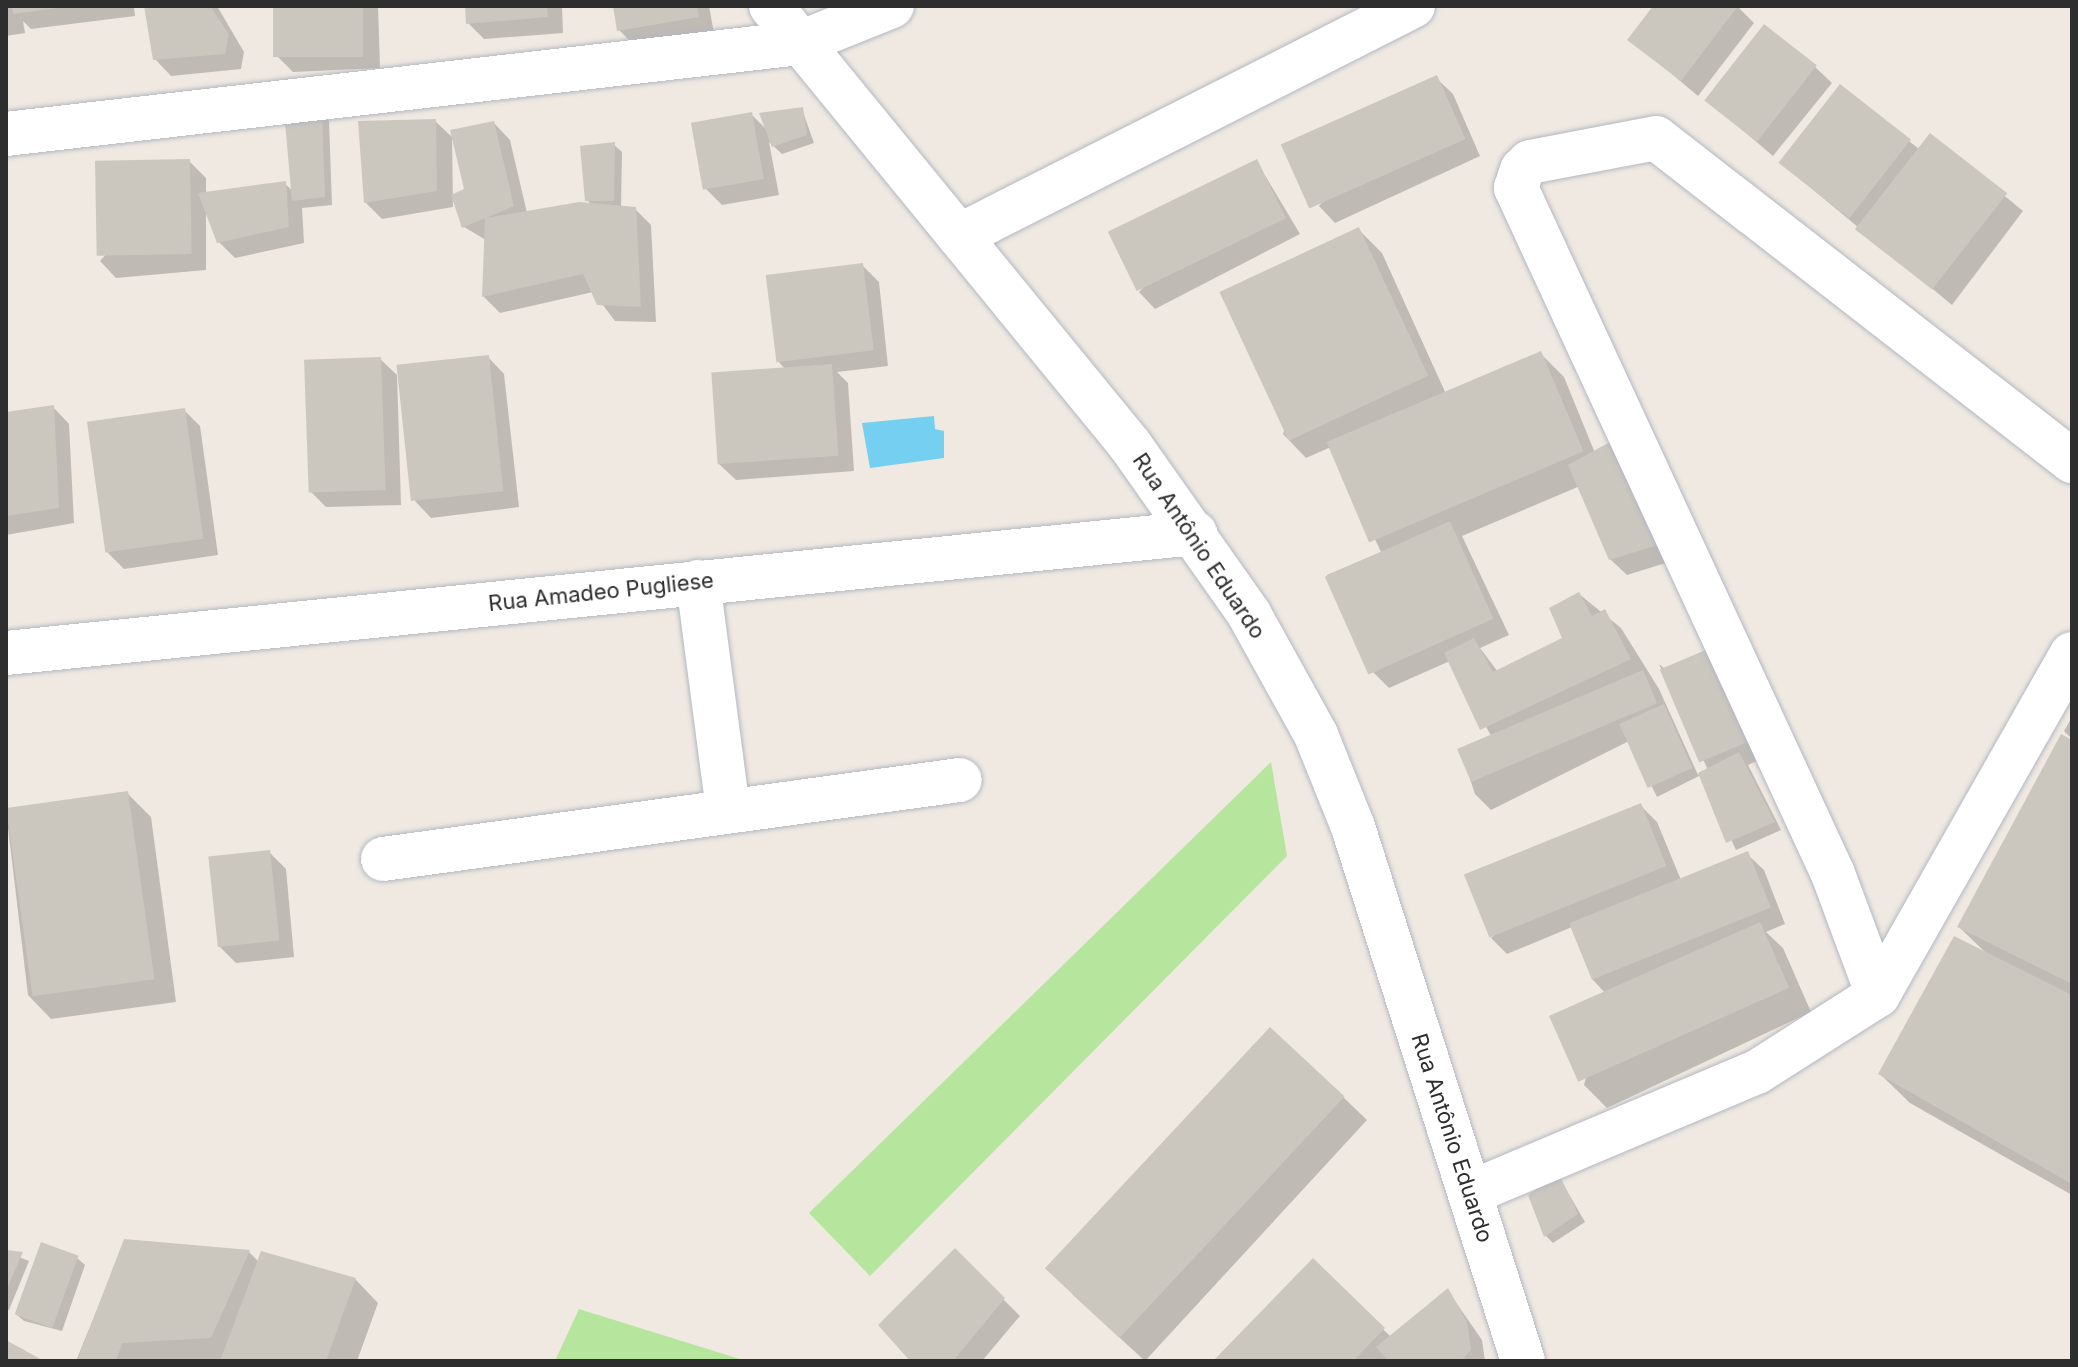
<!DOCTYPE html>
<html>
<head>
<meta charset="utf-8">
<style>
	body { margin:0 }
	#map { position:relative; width:2078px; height:1367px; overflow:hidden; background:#efe9e1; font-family:Inter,sans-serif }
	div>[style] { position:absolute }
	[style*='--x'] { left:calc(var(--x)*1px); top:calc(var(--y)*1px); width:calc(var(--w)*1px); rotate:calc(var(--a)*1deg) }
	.green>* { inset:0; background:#b6e59e }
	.water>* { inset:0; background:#75cff0 }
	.shadow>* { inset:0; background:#0003 }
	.building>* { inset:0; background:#cbc7bf; transform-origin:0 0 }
	.roads { filter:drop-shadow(0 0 2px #b4b7c1) drop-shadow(0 0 2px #b4b7c1) }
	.minor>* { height:44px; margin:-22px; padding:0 22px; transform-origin:22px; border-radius:22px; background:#fff }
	span { translate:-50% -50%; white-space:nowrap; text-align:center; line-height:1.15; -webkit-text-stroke:6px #fff; paint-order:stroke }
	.street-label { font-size:22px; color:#2e2e2e }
	.frame { position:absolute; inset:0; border:8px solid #2e2e2e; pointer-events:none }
</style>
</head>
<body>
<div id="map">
	<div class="green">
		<div style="clip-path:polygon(1271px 762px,1287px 856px,870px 1276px,809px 1213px)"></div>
		<div style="clip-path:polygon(579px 1309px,746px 1361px,555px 1361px)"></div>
	</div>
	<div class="water">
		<div style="clip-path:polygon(934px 416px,935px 429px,944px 431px,944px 458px,870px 468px,862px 423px)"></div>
	</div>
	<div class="shadow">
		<div style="clip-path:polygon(6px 6px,134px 6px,135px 16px,31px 29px,23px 21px,25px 33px,6px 36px)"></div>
		<div style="clip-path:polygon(146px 6px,217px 6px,244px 52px,241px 69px,171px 76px,155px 59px)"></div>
		<div style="clip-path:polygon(275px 6px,378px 6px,380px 68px,293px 72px,277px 56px)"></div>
		<div style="clip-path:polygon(467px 6px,562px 6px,563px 33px,484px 39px,468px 23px)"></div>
		<div style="clip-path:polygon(615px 6px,709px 6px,714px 33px,635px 46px,619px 30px)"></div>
		<div style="clip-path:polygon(1656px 6px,1737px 6px,1754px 23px,1698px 96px,1630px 39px)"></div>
		<div style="clip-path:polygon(1815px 67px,1832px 83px,1773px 156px,1707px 100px)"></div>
		<div style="clip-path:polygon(1436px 78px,1453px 94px,1480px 156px,1335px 223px,1319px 206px)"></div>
		<div style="clip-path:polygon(1841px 87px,1919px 149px,1930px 135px,2023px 211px,1952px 305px,1782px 164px)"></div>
		<div style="clip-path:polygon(802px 109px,814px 143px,782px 154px,769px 142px,779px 195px,722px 205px,706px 189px,751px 114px,768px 131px)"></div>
		<div style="clip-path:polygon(321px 114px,329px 121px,332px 205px,302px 208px,304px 243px,235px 258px,219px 242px,206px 209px,206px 270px,116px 278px,100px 261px,189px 161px,206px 178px,206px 194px,285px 184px,293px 191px)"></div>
		<div style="clip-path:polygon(435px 121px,452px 137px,453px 207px,382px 219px,366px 203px)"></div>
		<div style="clip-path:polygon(494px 123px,510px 140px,527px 213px,592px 205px,587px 200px,614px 145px,622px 152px,621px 208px,635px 209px,651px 225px,656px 322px,615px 321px,593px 292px,500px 313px,484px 297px,486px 240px,464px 227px,466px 190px)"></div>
		<div style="clip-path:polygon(1257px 162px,1300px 234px,1155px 309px,1139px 292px)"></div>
		<div style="clip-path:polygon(1359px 230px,1382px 253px,1446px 394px,1540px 353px,1564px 377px,1595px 453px,1672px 561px,1627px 575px,1610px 559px,1580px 486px,1462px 536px,1509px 635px,1480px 648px,1498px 672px,1564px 639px,1579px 594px,1621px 628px,1659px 689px,1698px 775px,1708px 770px,1659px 664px,1770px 755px,1748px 765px,1781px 830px,1736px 850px,1701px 775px,1657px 797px,1629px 741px,1491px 810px,1475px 794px,1463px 758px,1495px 743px,1450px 661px,1389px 688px,1373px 672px,1327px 575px,1381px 552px,1331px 447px,1306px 458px,1283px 434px)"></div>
		<div style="clip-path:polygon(862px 265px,879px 282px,888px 366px,837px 372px,848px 383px,854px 471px,736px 480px,719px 464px,786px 370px,777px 360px)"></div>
		<div style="clip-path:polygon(488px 357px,504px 374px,519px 507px,431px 518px,415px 501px)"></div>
		<div style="clip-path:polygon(380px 359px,397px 375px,401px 505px,326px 507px,310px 491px)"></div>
		<div style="clip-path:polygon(53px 407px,69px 424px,74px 523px,6px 535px,6px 414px)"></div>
		<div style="clip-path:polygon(184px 410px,200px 426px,218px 555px,124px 569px,107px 552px)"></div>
		<div style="clip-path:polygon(2072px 717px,2072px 739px,2064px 731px)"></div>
		<div style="clip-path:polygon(2072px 742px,2072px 1195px,1910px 1103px,1880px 1074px,1986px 953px,1959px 927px)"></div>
		<div style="clip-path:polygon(127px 793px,151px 817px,176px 1002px,51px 1019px,28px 995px,6px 811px)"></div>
		<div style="clip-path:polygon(1641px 806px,1657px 822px,1681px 880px,1747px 854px,1764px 870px,1785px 924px,1766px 932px,1783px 948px,1811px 1012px,1607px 1108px,1584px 1085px,1608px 996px,1593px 980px,1572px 927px,1507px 954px,1491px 938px)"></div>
		<div style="clip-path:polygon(269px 852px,286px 869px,294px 957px,236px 963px,219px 946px)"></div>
		<div style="clip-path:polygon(1343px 1097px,1367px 1120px,1145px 1361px,1072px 1294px)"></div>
		<div style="clip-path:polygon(1559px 1177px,1585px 1222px,1553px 1243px,1546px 1236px)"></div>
		<div style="clip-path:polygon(125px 1241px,249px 1252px,259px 1262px,355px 1279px,378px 1303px,357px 1361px,76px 1361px)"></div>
		<div style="clip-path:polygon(955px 1251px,1020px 1316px,982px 1361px,913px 1361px)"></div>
		<div style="clip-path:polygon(6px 1252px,29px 1261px,9px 1310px,6px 1309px)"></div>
		<div style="clip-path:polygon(77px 1258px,85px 1265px,62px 1331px,24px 1321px,16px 1314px)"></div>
		<div style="clip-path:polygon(1313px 1261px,1391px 1337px,1448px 1291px,1482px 1340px,1485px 1361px,1216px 1361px)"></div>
	</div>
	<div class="building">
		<div style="clip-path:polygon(12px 6px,57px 6px,57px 8px,13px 14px)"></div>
		<div style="clip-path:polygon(144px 6px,210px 6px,229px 34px,225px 54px,153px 60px)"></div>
		<div style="left:273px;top:6px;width:90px;height:51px"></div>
		<div style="clip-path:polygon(465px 6px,547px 6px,548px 17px,466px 24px)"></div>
		<div style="clip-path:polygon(613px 6px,697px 6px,699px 17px,617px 31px)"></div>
		<div style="clip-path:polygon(1653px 6px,1738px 6px,1681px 81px,1627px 40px)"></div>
		<div style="left:1764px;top:24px;width:67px;height:97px;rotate:38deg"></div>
		<div style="left:1437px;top:75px;width:70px;height:171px;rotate:66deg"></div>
		<div style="left:1840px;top:84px;width:90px;height:100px;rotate:38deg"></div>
		<div style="clip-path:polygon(803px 107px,807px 135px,772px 147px,759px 113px)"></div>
		<div style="clip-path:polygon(284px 111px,322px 112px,325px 197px,292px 201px)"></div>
		<div style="left:752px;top:112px;width:68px;height:62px;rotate:80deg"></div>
		<div style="clip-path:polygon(436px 119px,437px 191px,364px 203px,358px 121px)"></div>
		<div style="clip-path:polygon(494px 121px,514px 206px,486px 218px,579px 202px,636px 207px,641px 307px,597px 305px,583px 274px,482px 297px,485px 218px,462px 228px,451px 195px,464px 189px,450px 130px)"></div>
		<div style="left:1930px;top:133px;width:98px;height:122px;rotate:38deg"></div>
		<div style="clip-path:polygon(615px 142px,614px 201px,585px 201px,580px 146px)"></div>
		<div style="left:190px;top:159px;width:95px;height:95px;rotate:89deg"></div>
		<div style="left:1257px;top:159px;width:66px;height:166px;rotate:64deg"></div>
		<div style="clip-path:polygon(286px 181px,289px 227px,217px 243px,198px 193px)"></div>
		<div style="left:1359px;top:227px;width:164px;height:154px;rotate:65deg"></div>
		<div style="left:863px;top:263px;width:88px;height:98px;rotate:83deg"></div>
		<div style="left:1541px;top:351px;width:109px;height:233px;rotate:67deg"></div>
		<div style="left:489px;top:355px;width:137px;height:93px;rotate:84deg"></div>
		<div style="left:381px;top:357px;width:133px;height:77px;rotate:88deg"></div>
		<div style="left:832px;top:364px;width:92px;height:121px;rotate:86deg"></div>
		<div style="clip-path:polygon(54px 405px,59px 508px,6px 516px,6px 412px)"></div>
		<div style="left:185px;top:408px;width:132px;height:99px;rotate:82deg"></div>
		<div style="clip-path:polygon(1610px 442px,1658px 545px,1609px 560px,1568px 465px)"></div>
		<div style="left:1450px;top:521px;width:107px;height:137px;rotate:66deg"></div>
		<div style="clip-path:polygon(1579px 592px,1592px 616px,1605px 609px,1631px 659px,1480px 730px,1444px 653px,1474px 638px,1493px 672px,1562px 638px,1549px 608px)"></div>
		<div style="left:1715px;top:646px;width:101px;height:60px;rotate:67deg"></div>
		<div style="left:1643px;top:670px;width:36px;height:202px;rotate:67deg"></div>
		<div style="left:1664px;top:704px;width:70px;height:49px;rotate:66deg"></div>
		<div style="clip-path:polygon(2061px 734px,2072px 740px,2072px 984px,1957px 927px)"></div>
		<div style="clip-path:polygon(1739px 752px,1775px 822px,1726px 843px,1698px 773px)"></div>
		<div style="left:128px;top:791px;width:190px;height:123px;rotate:82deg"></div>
		<div style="left:1641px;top:803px;width:68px;height:191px;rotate:68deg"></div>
		<div style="left:270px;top:850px;width:91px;height:62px;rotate:84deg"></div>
		<div style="left:1748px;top:851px;width:61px;height:193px;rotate:68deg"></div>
		<div style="left:1760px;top:922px;width:72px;height:231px;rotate:66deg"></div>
		<div style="clip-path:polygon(1954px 936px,2072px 995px,2072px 1184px,1878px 1074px)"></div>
		<div style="left:1270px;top:1027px;width:102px;height:330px;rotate:43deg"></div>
		<div style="clip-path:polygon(1559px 1174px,1578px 1214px,1544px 1237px,1528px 1195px)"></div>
		<div style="clip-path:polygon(124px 1239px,250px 1250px,211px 1338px,122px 1343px,116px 1361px,77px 1361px)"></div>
		<div style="left:41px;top:1242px;width:40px;height:77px;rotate:20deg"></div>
		<div style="clip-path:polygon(955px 1248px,1005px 1298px,953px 1361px,910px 1361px,878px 1325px)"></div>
		<div style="clip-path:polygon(6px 1250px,23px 1252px,6px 1291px)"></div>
		<div style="clip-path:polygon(261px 1251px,356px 1278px,326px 1361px,220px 1361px)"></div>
		<div style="clip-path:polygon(1313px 1258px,1385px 1328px,1353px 1361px,1213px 1361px)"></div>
		<div style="clip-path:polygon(1448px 1288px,1467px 1322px,1471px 1350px,1461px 1361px,1388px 1361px,1376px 1347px)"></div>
		<div style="clip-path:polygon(6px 1340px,44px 1361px,6px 1361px)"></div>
	</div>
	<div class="roads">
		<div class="minor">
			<div style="--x:771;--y:6;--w:567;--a:50.72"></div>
			<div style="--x:1130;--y:445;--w:207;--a:54.8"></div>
			<div style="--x:1249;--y:614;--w:138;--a:61"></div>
			<div style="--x:1316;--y:735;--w:99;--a:68.1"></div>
			<div style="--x:1353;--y:827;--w:560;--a:72.34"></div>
			<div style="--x:6;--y:134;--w:799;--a:-6.54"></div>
			<div style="--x:800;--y:43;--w:99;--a:-21.9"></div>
			<div style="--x:959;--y:236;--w:509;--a:-26.87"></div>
			<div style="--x:698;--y:582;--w:231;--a:82.5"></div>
			<div style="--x:6;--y:653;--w:1195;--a:-5.76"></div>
			<div style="--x:383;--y:859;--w:582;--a:-7.8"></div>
			<div style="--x:1878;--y:995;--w:392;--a:-60.4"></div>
			<div style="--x:1470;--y:1193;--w:311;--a:-22.9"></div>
			<div style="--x:1757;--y:1072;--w:143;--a:-32.5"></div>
			<div style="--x:1878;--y:995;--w:129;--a:-110.4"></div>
			<div style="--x:1833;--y:874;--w:756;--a:-114.8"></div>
			<div style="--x:1516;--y:188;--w:19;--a:-72"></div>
			<div style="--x:1522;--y:170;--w:11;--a:-45"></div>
			<div style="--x:1530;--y:162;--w:128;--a:-10.8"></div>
			<div style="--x:1656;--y:138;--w:527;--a:37.83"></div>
		</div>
	</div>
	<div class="street-label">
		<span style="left:1199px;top:546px;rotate:56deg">Rua Antônio Eduardo</span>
		<span style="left:601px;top:592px;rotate:-6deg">Rua Amadeo Pugliese</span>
		<span style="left:1452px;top:1138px;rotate:72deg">Rua Antônio Eduardo</span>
	</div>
	<div class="frame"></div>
</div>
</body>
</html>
